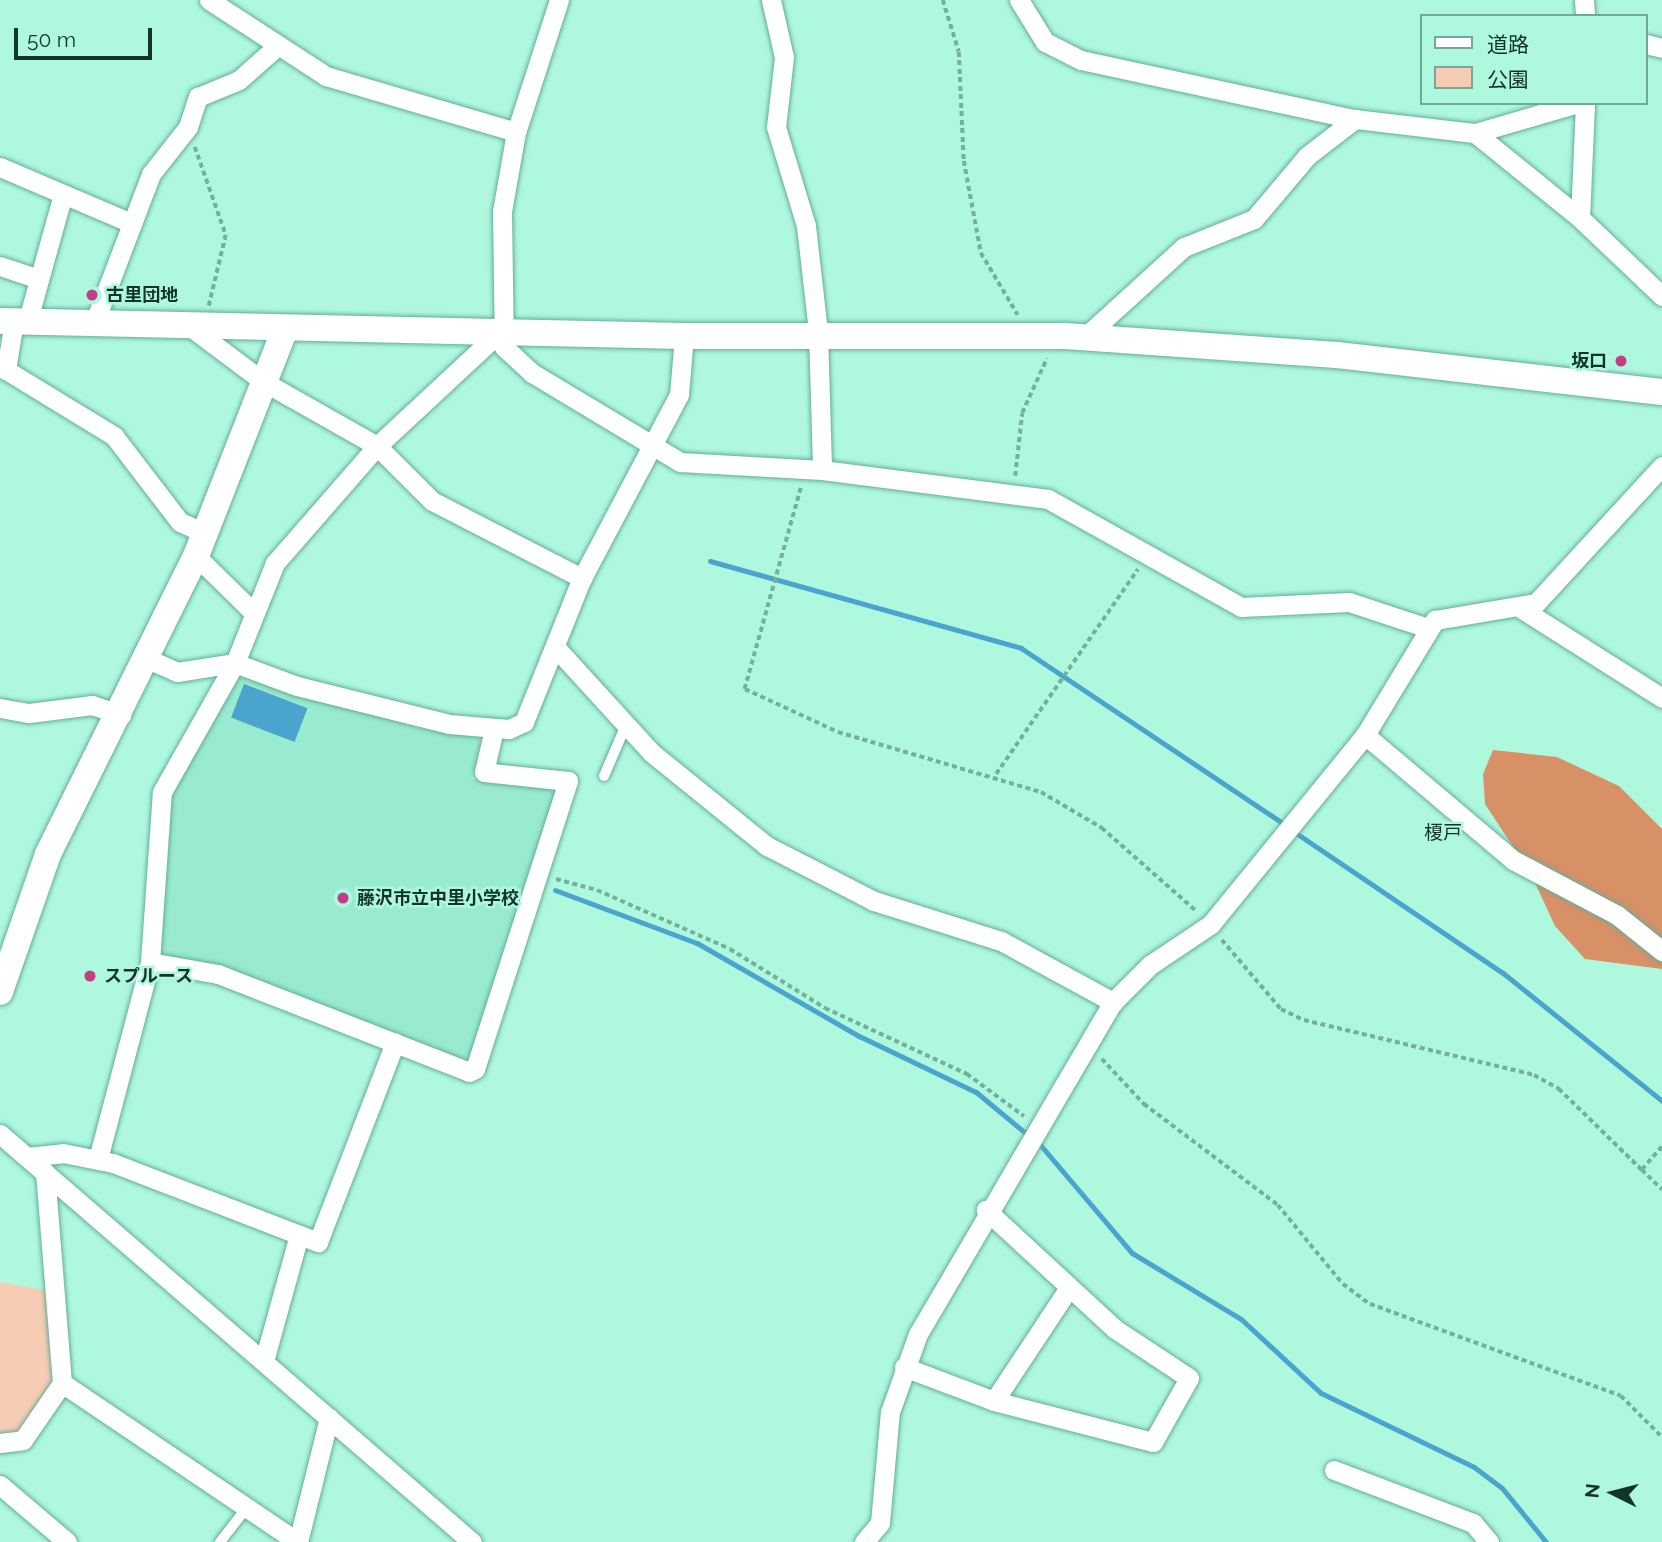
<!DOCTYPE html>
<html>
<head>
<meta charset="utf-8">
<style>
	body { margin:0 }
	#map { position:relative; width:1662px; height:1542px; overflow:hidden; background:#aef8de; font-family:Raleway,"Noto Sans JP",sans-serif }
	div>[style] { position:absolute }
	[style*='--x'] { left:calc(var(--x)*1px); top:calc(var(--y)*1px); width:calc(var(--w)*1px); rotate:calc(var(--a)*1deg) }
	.built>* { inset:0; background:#98ebcf }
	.green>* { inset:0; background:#f7ccb4 }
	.forest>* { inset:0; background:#d89067 }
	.water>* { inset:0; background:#4aa4cd; transform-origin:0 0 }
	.stream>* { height:5px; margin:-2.5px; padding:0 2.5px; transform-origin:2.5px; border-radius:2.5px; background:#4aa4cd }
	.path>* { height:3.5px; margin-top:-1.75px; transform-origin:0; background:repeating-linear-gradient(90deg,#75b09c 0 5px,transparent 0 8.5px) }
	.roads { filter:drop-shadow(0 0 2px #65ae96) drop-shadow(0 0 2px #65ae96) }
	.lane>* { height:10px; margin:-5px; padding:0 5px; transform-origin:5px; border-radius:5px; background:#fff }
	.street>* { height:19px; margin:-9.5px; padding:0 9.5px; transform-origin:9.5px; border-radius:9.5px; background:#fff }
	.secondary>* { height:26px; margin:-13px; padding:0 13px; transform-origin:13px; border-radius:13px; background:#fff }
	.dots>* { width:19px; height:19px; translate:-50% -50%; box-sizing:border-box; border:4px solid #aef8de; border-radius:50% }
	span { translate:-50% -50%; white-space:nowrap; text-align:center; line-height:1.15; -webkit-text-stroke:5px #aef8de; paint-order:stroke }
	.poi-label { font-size:18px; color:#14332a; font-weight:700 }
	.left { translate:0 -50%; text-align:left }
	.right { translate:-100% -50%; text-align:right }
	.neighbourhood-label { font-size:19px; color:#14332a }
	.legend { position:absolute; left:1420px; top:14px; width:228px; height:91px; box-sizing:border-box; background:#aef8de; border:2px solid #70a996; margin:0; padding:9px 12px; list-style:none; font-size:21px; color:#14332a }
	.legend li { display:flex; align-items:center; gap:14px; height:35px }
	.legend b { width:35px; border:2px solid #70a996 }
	.north { position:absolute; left:1578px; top:1458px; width:70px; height:70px; -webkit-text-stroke:5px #aef8de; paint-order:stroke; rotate:276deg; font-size:19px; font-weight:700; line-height:28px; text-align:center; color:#14332a }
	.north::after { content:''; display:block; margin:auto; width:24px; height:32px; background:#14332a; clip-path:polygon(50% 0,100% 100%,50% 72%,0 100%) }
	.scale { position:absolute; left:14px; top:28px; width:138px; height:32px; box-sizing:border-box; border:4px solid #14332a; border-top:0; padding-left:9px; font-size:21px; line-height:24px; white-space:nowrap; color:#14332a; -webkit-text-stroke:5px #aef8de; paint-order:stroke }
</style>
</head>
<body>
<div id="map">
	<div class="built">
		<div style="clip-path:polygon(249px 677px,418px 728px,478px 737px,482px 745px,472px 779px,555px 789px,557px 799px,471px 1063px,459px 1064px,236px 971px,160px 959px,162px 808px,237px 679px)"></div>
	</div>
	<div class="green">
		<div style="clip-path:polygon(0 1282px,51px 1291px,52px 1389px,20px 1434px,0 1434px)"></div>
	</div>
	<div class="forest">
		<div style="clip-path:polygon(1493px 750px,1557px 757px,1619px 786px,1662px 829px,1662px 969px,1585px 959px,1555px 926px,1531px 874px,1485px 804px,1483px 774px)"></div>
	</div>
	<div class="water">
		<div style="left:244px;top:684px;width:68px;height:36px;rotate:21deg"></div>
	</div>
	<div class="stream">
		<div style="--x:710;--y:561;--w:323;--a:15.6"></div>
		<div style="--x:1021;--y:648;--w:318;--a:33.8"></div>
		<div style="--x:1293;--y:831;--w:254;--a:34.1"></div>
		<div style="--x:1503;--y:973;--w:204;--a:38.8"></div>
		<div style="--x:555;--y:890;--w:152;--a:20.5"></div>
		<div style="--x:697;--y:943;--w:187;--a:29.9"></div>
		<div style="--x:859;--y:1036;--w:130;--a:25.6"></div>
		<div style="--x:976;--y:1092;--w:69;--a:39.7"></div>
		<div style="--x:1037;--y:1141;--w:147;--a:49.7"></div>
		<div style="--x:1132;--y:1253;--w:127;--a:31.2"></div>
		<div style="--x:1241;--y:1319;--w:109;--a:42.8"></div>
		<div style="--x:1321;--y:1393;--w:170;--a:25.8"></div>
		<div style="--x:1474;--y:1467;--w:35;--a:37"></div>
		<div style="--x:1502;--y:1488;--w:70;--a:50.8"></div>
	</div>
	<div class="path">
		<div style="--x:943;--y:0;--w:54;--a:72.9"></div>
		<div style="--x:959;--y:52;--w:109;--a:87.4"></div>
		<div style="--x:964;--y:161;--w:94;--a:79.5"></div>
		<div style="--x:981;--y:253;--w:72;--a:59.2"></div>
		<div style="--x:195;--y:147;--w:93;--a:70.6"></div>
		<div style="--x:226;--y:235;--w:73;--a:103.5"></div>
		<div style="--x:1015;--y:476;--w:63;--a:-83.7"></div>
		<div style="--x:1022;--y:413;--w:60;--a:-65.6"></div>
		<div style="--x:801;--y:488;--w:209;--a:105.6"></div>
		<div style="--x:745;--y:689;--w:102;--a:24.8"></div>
		<div style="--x:838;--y:732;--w:212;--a:16.5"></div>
		<div style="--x:1041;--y:792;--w:71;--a:30.5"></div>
		<div style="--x:1102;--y:828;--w:125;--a:41.4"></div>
		<div style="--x:996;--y:774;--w:249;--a:-55.3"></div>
		<div style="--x:556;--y:879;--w:42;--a:15"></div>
		<div style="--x:597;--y:890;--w:145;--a:23.9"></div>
		<div style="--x:730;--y:949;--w:112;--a:31.8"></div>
		<div style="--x:825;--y:1008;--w:157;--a:24.9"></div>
		<div style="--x:967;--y:1074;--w:71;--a:36.4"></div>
		<div style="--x:1222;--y:940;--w:91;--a:49.5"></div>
		<div style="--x:1281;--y:1009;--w:25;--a:26"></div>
		<div style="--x:1304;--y:1020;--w:236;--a:13.4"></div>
		<div style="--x:1534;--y:1075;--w:29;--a:29"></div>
		<div style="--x:1559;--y:1089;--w:116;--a:44.3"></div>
		<div style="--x:1102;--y:1059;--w:62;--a:47"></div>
		<div style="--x:1144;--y:1104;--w:168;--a:37"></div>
		<div style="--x:1278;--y:1205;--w:102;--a:50.6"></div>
		<div style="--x:1343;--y:1284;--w:34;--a:37"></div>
		<div style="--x:1370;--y:1304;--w:267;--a:20.1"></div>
		<div style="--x:1621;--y:1396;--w:58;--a:45"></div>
		<div style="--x:1662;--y:1147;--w:30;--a:131"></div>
		<div style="--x:1642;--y:1170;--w:28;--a:44"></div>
	</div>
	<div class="roads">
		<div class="lane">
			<div style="--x:604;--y:776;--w:56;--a:-66.7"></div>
			<div style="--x:220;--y:1542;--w:39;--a:-52"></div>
		</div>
		<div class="street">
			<div style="--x:209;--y:0;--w:140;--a:33"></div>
			<div style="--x:326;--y:76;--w:198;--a:16.4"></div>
			<div style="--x:559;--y:0;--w:139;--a:108"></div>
			<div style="--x:516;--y:132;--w:80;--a:100"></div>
			<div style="--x:502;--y:211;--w:136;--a:89.2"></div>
			<div style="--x:504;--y:347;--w:38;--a:43"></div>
			<div style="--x:532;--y:373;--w:173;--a:31"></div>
			<div style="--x:680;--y:462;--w:142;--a:3.2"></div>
			<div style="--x:822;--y:470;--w:228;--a:7.3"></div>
			<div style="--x:1048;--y:499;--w:221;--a:29.2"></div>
			<div style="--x:1241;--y:607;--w:108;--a:-2.7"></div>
			<div style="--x:1349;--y:602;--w:83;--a:18.2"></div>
			<div style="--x:771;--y:0;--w:58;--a:77.2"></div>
			<div style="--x:784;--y:57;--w:70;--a:96.5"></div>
			<div style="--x:776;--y:127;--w:103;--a:73.1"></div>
			<div style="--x:806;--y:226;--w:107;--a:83.5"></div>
			<div style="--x:818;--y:332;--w:138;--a:88.3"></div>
			<div style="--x:1019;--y:0;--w:49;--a:58.2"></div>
			<div style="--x:1045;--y:42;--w:40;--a:26.6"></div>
			<div style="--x:1081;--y:60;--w:280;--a:12.2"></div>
			<div style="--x:1355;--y:119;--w:121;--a:6.7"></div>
			<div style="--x:1475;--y:133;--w:135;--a:39"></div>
			<div style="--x:1580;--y:218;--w:113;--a:43.6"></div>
			<div style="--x:1584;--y:0;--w:16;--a:86"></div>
			<div style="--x:1646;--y:44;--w:16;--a:14"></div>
			<div style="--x:1475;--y:133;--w:107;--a:-16.2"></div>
			<div style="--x:0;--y:167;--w:142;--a:23.1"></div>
			<div style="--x:1580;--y:218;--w:115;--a:-87.5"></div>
			<div style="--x:0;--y:266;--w:41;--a:18.4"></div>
			<div style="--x:14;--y:321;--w:50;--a:99.3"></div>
			<div style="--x:6;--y:370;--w:127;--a:31.4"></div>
			<div style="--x:114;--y:436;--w:108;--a:52.5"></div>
			<div style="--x:180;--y:522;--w:27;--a:24"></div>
			<div style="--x:27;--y:323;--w:130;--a:-74.4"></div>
			<div style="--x:93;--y:326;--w:163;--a:-69.1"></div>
			<div style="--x:151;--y:174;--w:60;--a:-51.8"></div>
			<div style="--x:188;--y:127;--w:32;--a:-72"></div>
			<div style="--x:198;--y:97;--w:44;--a:-22.5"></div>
			<div style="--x:239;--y:80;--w:48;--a:-41.6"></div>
			<div style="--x:192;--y:328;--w:90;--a:36.9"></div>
			<div style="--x:264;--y:382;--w:130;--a:29.5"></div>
			<div style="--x:377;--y:446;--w:78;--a:45"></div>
			<div style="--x:432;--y:501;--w:169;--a:27.2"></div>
			<div style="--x:1085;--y:337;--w:134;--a:-42.3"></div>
			<div style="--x:1184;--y:247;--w:75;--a:-21.8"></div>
			<div style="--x:1254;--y:219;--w:82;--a:-49.9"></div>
			<div style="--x:1307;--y:156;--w:61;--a:-37.6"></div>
			<div style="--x:196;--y:556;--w:80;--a:44.5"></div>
			<div style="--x:1522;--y:609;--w:166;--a:32.4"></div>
			<div style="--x:556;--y:648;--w:142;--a:47.6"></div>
			<div style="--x:652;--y:753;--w:148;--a:39"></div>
			<div style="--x:767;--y:846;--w:120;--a:27.2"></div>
			<div style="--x:874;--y:901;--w:133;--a:17.5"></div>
			<div style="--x:1001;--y:941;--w:128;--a:28.6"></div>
			<div style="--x:148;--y:659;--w:32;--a:24"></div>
			<div style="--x:177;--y:672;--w:59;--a:-8.8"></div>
			<div style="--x:235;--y:663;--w:66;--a:20.4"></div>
			<div style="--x:297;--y:686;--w:157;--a:14"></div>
			<div style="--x:449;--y:724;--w:60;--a:4.8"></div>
			<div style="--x:509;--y:729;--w:17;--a:-25"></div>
			<div style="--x:524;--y:722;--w:155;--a:-68.1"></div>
			<div style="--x:582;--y:578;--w:207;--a:-62.1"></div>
			<div style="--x:679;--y:395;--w:59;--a:-85.2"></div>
			<div style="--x:0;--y:708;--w:29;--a:10"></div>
			<div style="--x:29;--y:713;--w:64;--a:-7.2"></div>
			<div style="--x:92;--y:705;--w:31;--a:19"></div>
			<div style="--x:1365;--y:735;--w:194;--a:40.2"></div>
			<div style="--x:1513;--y:860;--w:118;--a:27.9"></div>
			<div style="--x:1617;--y:915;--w:58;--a:38.7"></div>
			<div style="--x:150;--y:962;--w:69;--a:10"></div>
			<div style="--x:218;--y:974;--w:269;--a:21.3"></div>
			<div style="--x:469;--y:1072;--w:7;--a:-27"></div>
			<div style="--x:475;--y:1069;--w:303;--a:-72.1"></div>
			<div style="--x:568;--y:781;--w:84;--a:-173.9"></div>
			<div style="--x:484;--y:772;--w:44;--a:-76.9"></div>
			<div style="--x:0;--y:1134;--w:624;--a:40.84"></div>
			<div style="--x:27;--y:1157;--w:36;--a:-6"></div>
			<div style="--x:63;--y:1153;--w:51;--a:11.3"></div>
			<div style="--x:113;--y:1163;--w:220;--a:21.1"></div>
			<div style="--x:318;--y:1242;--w:214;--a:-68.9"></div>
			<div style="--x:98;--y:1159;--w:204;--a:-75.2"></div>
			<div style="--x:150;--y:962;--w:170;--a:-86"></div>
			<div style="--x:162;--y:792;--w:148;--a:-60.5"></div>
			<div style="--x:235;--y:663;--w:108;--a:-68.2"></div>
			<div style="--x:275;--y:563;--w:155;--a:-48.9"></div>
			<div style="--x:377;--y:446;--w:173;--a:-42.9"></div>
			<div style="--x:264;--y:1361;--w:131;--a:-74.5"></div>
			<div style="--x:904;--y:1367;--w:96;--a:20.7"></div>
			<div style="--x:994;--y:1401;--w:164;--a:14.5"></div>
			<div style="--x:1153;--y:1442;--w:73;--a:-60.6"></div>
			<div style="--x:1189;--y:1378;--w:89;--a:-146.5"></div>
			<div style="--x:1115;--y:1329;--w:176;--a:-137.3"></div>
			<div style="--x:62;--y:1383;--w:285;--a:34"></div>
			<div style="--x:994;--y:1401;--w:134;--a:-56.5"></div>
			<div style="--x:0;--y:1443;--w:23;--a:-7"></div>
			<div style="--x:23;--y:1440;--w:69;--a:-55.6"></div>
			<div style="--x:62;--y:1383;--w:211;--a:-94.6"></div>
			<div style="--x:1334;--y:1470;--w:149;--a:20.9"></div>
			<div style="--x:1473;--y:1523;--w:25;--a:50"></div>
			<div style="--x:0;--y:1485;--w:88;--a:40.4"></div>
			<div style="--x:298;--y:1542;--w:128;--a:-76"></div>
			<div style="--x:864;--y:1542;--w:25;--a:-50"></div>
			<div style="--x:880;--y:1523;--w:111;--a:-84.9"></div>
			<div style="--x:890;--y:1412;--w:83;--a:-70.3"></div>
			<div style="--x:918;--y:1334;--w:385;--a:-59.6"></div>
			<div style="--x:1113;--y:1002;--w:52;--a:-45"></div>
			<div style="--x:1150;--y:965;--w:73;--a:-33.9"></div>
			<div style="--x:1211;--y:924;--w:244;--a:-50.8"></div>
			<div style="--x:1365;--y:735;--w:135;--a:-58.7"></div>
			<div style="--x:1435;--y:620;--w:102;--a:-9.6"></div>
			<div style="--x:1536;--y:603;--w:186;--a:-47.4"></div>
		</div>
		<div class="secondary">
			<div style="--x:0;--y:321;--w:684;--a:1.26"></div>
			<div style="--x:684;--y:336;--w:380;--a:0"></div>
			<div style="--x:1064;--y:336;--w:274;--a:4"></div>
			<div style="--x:1337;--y:355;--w:327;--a:6.5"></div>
			<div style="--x:0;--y:992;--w:146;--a:-70.8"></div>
			<div style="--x:48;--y:854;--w:333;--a:-63.6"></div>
			<div style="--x:196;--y:556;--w:244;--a:-68.6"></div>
		</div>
	</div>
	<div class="dots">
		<div style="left:92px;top:295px;background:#c13e85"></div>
		<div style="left:1621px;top:361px;background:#c13e85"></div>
		<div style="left:343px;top:898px;background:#c13e85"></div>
		<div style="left:90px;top:976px;background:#c13e85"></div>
	</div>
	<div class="poi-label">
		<span class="left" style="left:106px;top:295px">古里団地</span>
		<span class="right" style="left:1607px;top:361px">坂口</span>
		<span class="left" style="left:357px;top:898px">藤沢市立中里小学校</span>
		<span class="left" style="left:104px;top:976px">スプルース</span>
	</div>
	<div class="neighbourhood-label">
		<span style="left:1443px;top:833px">榎戸</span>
	</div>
	<ul class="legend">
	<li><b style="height:9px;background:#fff"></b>道路</li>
	<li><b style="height:19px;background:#f7ccb4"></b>公園</li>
	</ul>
	<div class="north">N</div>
	<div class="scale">50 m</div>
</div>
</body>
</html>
